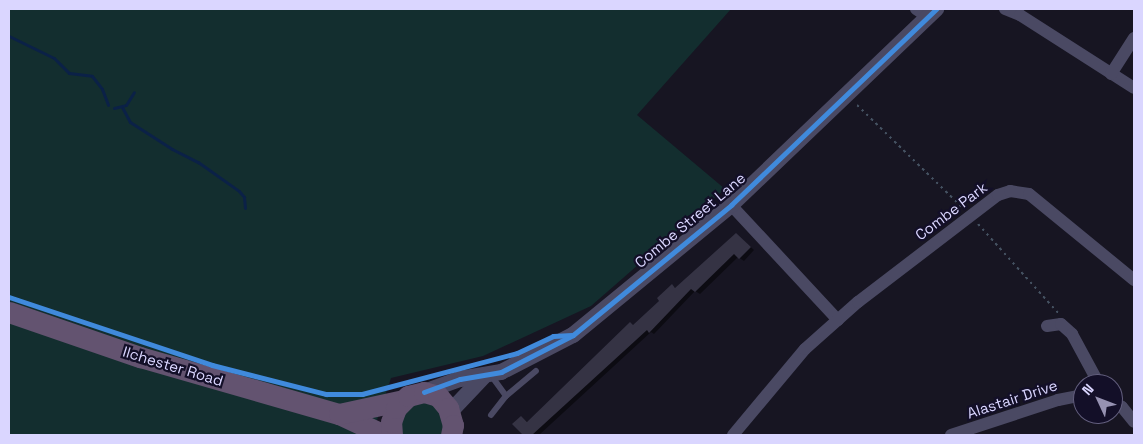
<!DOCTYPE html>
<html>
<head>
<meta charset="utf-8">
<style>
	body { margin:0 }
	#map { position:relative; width:1143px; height:444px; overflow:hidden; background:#171522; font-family:"Space Grotesk",sans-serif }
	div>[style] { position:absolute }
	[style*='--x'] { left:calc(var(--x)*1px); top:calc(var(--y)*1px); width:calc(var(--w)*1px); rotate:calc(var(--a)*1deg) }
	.green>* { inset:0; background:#132e2f }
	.shadow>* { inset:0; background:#0007 }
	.stream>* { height:3px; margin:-1.5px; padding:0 1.5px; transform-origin:1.5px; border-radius:1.5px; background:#0b2147 }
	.building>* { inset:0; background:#353344 }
	.path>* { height:2px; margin-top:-1px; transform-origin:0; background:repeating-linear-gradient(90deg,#455262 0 2.5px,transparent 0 6.5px) }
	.service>* { height:6px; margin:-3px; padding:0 3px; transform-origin:3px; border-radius:3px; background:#4a4963 }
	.minor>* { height:12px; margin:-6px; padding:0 6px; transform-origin:6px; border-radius:6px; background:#4a4963 }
	.tertiary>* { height:16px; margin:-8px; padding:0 8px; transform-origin:8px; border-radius:8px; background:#4a4963 }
	.trunk>* { height:21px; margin:-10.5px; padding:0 10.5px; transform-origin:10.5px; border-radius:10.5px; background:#635370 }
	.cycleway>* { height:5px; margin:-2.5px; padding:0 2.5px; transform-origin:2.5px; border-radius:2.5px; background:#408adc }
	span { translate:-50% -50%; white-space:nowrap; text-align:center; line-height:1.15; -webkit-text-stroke:4.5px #130f28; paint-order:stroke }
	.street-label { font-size:15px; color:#dad6ff }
	.frame { position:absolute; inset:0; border:10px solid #dad6ff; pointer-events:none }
	.north { position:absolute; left:1073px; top:374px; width:50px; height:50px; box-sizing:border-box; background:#130f28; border:1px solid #635f7e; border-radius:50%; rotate:313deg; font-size:14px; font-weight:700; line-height:20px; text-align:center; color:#dad6ff }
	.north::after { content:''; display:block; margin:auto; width:18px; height:22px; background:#9692b2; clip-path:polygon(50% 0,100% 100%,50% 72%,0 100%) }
</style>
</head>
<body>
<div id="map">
	<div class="green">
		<div style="clip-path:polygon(9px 9px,731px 9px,637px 115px,725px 189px,591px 306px,483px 356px,391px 378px,372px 435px,9px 435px)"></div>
		<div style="clip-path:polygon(420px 399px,443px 411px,443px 435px,401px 435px,398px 419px)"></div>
	</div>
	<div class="shadow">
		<div style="clip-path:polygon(736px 234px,754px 250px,744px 261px,738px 257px,700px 294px,695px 291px,654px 334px,651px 332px,539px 435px,525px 435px,514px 424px,521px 417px,529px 423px,661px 301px,672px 286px,676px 288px)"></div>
	</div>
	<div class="stream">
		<div style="--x:9;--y:36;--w:50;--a:26.1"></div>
		<div style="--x:54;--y:58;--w:21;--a:45"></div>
		<div style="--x:69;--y:73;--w:23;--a:7"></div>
		<div style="--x:92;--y:76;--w:16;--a:52"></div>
		<div style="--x:102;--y:89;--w:17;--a:69"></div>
		<div style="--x:122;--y:107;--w:17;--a:62"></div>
		<div style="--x:130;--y:122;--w:50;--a:32.7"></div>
		<div style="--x:172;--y:149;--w:29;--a:27"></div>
		<div style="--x:198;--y:162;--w:50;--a:35.3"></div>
		<div style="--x:239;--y:191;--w:8;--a:50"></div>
		<div style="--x:244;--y:197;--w:11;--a:85"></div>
		<div style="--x:114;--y:108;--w:12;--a:-14"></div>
		<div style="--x:126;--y:105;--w:15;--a:-58"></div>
	</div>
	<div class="building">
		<div style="clip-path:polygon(736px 233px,751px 247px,739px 259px,734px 254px,695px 292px,691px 289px,649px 333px,647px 330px,532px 435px,523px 435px,512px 424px,521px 416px,527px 422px,630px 322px,633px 325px,659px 301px,657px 298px,672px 284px,675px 288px)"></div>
	</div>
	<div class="path">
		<div style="--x:857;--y:105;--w:148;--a:44.2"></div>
		<div style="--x:978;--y:224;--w:120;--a:48"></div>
	</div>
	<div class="service">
		<div style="--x:490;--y:374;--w:27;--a:54"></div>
		<div style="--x:491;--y:415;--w:24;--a:-52"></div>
		<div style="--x:506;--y:396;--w:39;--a:-40"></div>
	</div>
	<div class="minor">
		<div style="--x:916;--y:9;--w:14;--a:34"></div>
		<div style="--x:1005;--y:9;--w:16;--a:22"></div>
		<div style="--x:1020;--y:15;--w:135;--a:32.6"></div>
		<div style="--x:1111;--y:74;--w:43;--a:-57.4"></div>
		<div style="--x:731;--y:205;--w:157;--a:47.1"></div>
		<div style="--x:1047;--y:326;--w:14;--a:-8"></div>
		<div style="--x:1061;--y:324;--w:15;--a:42"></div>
		<div style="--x:1072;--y:334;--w:57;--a:61.6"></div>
		<div style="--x:1113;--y:402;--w:10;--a:29"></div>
		<div style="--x:1122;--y:407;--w:19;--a:51"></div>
		<div style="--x:733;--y:435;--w:112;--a:-50.1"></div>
		<div style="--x:805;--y:349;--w:71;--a:-41.6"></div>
		<div style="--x:858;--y:302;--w:176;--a:-37.4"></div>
		<div style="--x:998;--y:195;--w:13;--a:-18"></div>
		<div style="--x:1010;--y:191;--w:19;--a:9"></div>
		<div style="--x:1029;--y:194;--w:136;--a:39.3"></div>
		<div style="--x:951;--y:435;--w:113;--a:-18.1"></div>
		<div style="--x:1058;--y:400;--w:25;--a:-11"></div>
	</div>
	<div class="tertiary">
		<div style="--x:424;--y:392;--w:38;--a:-20"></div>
		<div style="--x:460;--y:379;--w:42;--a:-9.7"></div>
		<div style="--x:501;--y:372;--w:81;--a:-27.2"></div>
		<div style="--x:573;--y:335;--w:205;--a:-39.4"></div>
		<div style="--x:731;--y:205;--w:284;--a:-43.7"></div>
		<div style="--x:450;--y:412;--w:50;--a:-46.6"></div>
	</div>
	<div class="trunk">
		<div style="--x:9;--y:312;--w:139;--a:19"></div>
		<div style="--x:140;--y:357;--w:207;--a:16"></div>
		<div style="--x:339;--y:414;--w:50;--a:25"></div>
		<div style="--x:339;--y:414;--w:66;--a:-12.3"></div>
		<div style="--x:392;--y:435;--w:13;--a:-94"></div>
		<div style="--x:391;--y:422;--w:15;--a:-70"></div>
		<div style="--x:396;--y:408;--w:17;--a:-45"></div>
		<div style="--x:408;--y:396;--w:16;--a:-14"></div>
		<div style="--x:424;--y:392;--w:15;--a:16"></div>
		<div style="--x:438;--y:396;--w:16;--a:50"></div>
		<div style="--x:448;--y:408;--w:18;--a:74"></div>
		<div style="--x:453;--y:425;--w:10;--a:101"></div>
	</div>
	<div class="cycleway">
		<div style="--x:9;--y:297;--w:214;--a:18.5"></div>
		<div style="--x:212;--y:365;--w:118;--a:14.3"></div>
		<div style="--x:326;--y:394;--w:36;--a:0"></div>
		<div style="--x:362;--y:394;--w:160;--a:-14.8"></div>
		<div style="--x:517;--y:353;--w:40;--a:-25"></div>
		<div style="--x:553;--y:336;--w:19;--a:-3"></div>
		<div style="--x:424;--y:392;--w:38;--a:-20"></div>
		<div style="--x:460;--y:379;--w:42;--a:-9.7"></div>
		<div style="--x:501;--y:372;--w:81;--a:-27.2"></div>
		<div style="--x:573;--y:335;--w:205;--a:-39.4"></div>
		<div style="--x:731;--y:205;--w:284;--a:-43.7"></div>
	</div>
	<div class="street-label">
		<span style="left:951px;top:211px;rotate:-37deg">Combe Park</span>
		<span style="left:690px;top:220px;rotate:-40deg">Combe Street Lane</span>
		<span style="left:173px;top:366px;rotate:17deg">Ilchester Road</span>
		<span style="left:1012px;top:399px;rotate:-18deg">Alastair Drive</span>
	</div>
	<div class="frame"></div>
	<div class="north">N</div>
</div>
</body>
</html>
